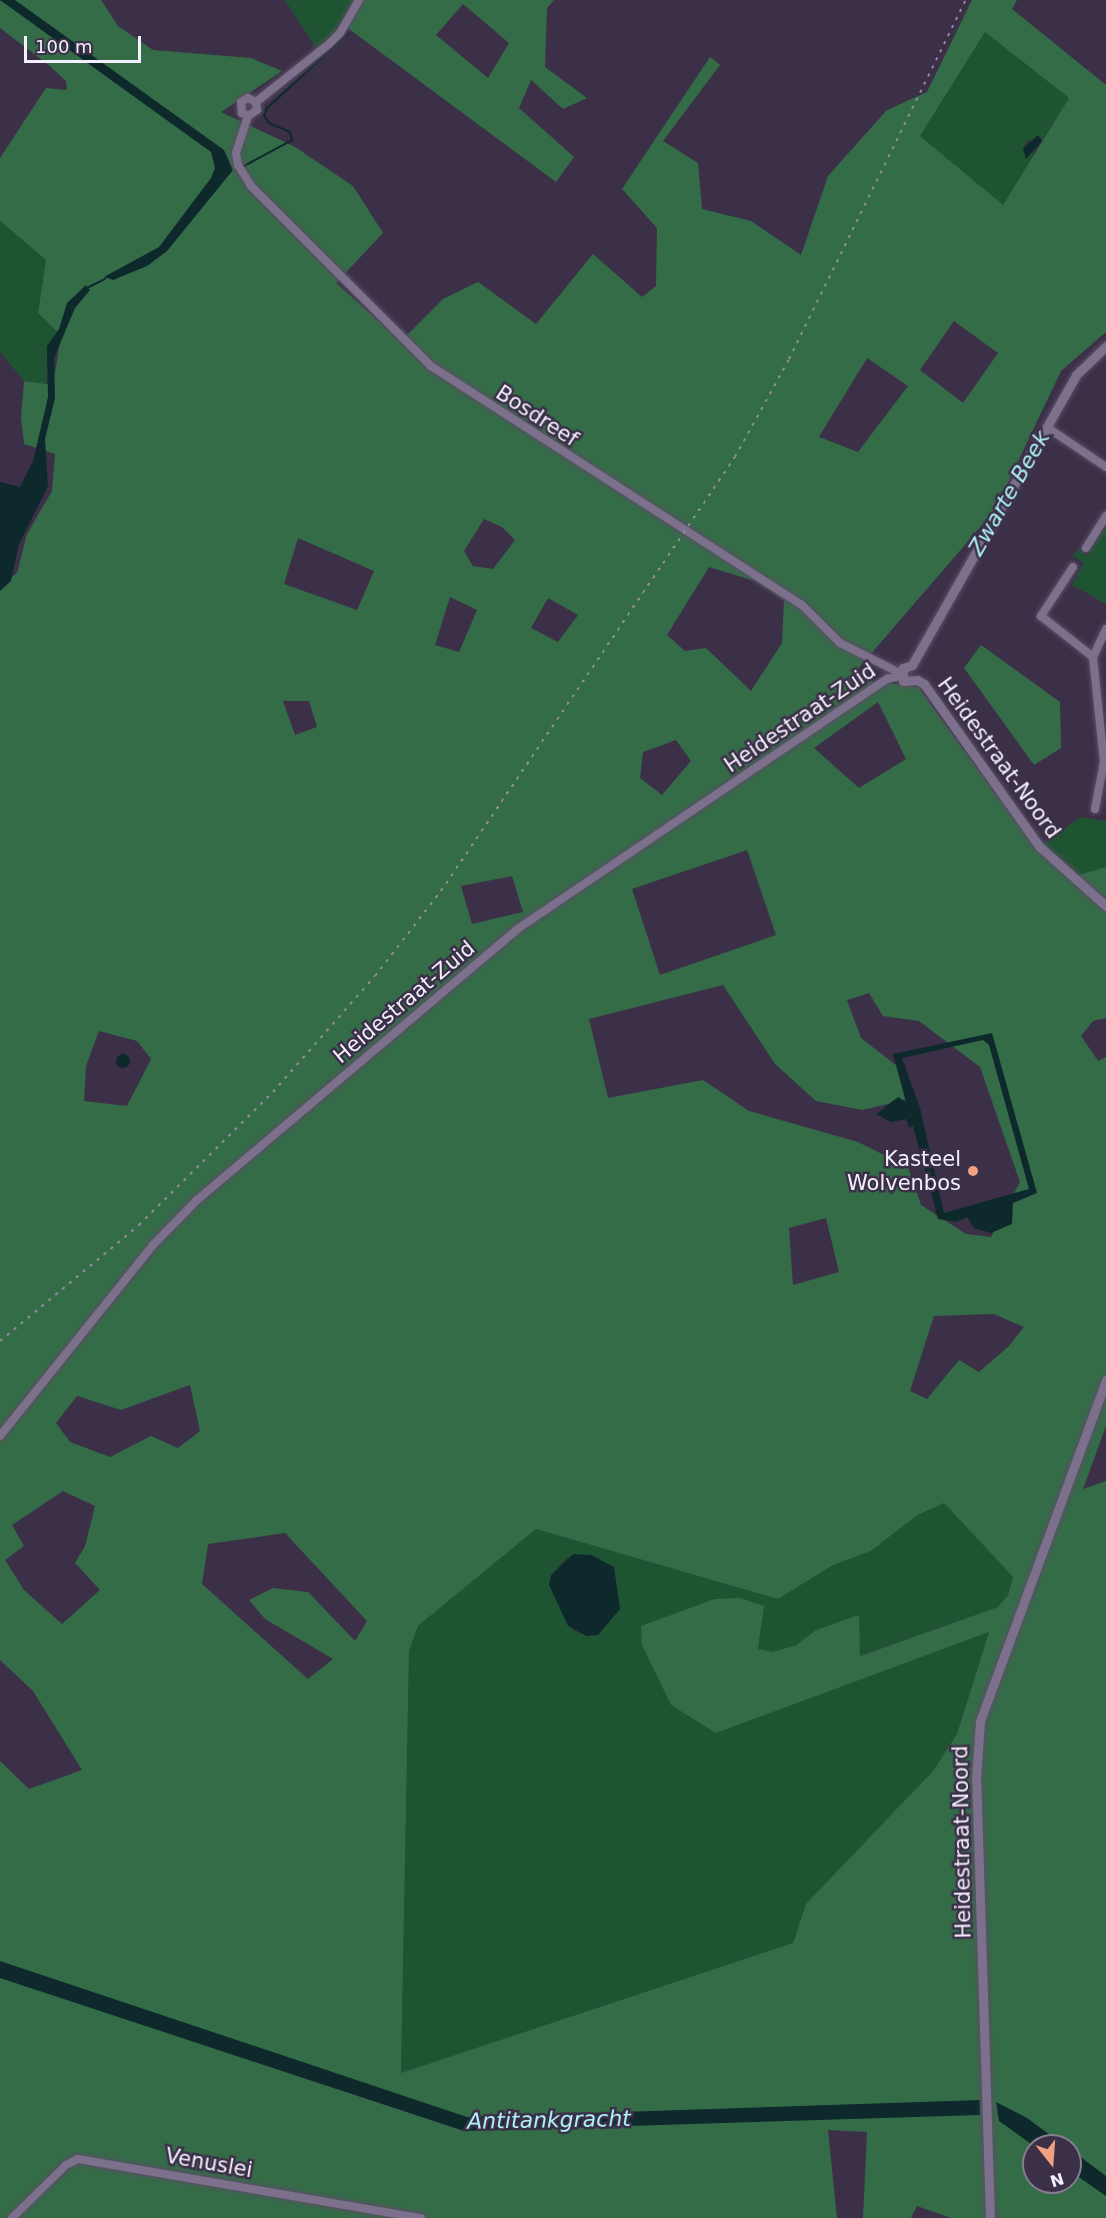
<!DOCTYPE html>
<html>
<head>
<meta charset="utf-8">
<style>
	body { margin:0 }
	#map { position:relative; width:1106px; height:2218px; overflow:hidden; background:#3b3048; font-family:"DejaVu Sans",sans-serif }
	div>[style] { position:absolute }
	[style*='--x'] { left:calc(var(--x)*1px); top:calc(var(--y)*1px); width:calc(var(--w)*1px); rotate:calc(var(--a)*1deg) }
	.green>* { inset:0; background:#1f5433 }
	.forest>* { inset:0; background:#356c48 }
	.water>* { inset:0; background:#0e292c }
	.round { border-radius:50% }
	.stream>* { height:2px; margin:-1px; padding:0 1px; transform-origin:1px; border-radius:1px; background:#0e292c }
	.roads { filter:drop-shadow(0 0 2px #594f64) drop-shadow(0 0 2px #594f64) }
	.minor>* { height:8px; margin:-4px; padding:0 4px; transform-origin:4px; border-radius:4px; background:#7c708c }
	.tertiary>* { height:9px; margin:-4.5px; padding:0 4.5px; transform-origin:4.5px; border-radius:4.5px; background:#7c708c }
	.rail>* { height:2px; margin-top:-1px; transform-origin:0; background:repeating-linear-gradient(90deg,#938b9e 0 3px,transparent 0 9px) }
	.dots>* { width:16px; height:16px; translate:-50% -50%; box-sizing:border-box; border:3px solid #3b3048; border-radius:50% }
	span { translate:-50% -50%; white-space:nowrap; text-align:center; line-height:1.15; -webkit-text-stroke:5px #3b3048; paint-order:stroke }
	.street-label { font-size:21px; color:#f5f0fd }
	.poi-label { font-size:21px; color:#f5f0fd }
	.right { translate:-100% -50%; text-align:right }
	.water-label { font-size:22px; color:#adf1f8; font-style:italic }
	.north { position:absolute; left:1022px; top:2134px; width:60px; height:60px; box-sizing:border-box; background:#3b3048; border:2px solid #857d90; border-radius:50%; rotate:163deg; font-size:16px; font-weight:700; line-height:24px; text-align:center; color:#f5f0fd }
	.north::after { content:''; display:block; margin:auto; width:21px; height:27px; background:#f2a081; clip-path:polygon(50% 0,100% 100%,50% 72%,0 100%) }
	.scale { position:absolute; left:24px; top:36px; width:117px; height:27px; box-sizing:border-box; border:3px solid #f5f0fd; border-top:0; padding-left:8px; font-size:18px; line-height:21px; white-space:nowrap; color:#f5f0fd; -webkit-text-stroke:4px #3b3048; paint-order:stroke }
</style>
</head>
<body>
<div id="map">
	<div class="green">
		<div style="clip-path:polygon(285px 0,357px 0,347px 27px,316px 48px)"></div>
		<div style="clip-path:polygon(985px 31px,1069px 98px,1042px 141px,1042px 138px,1027px 141px,1022px 151px,1035px 153px,1003px 206px,920px 136px)"></div>
		<div style="clip-path:polygon(0 221px,46px 260px,38px 313px,58px 332px,47px 346px,47px 385px,24px 381px,0 352px)"></div>
		<div style="clip-path:polygon(1106px 527px,1106px 604px,1072px 585px,1084px 563px,1073px 556px,1077px 549px,1087px 556px)"></div>
		<div style="clip-path:polygon(1081px 817px,1106px 821px,1106px 900px,1042px 844px)"></div>
		<div style="clip-path:polygon(evenodd,944px 1503px,1013px 1577px,1008px 1595px,998px 1607px,859px 1656px,859px 1616px,816px 1630px,796px 1645px,773px 1652px,758px 1649px,764px 1606px,716px 1733px,989px 1632px,957px 1734px,933px 1771px,807px 1904px,793px 1943px,401px 2073px,409px 1651px,418px 1626px,536px 1529px,778px 1599px,833px 1565px,871px 1551px,916px 1516px,944px 1503px,567px 1558px,600px 1558px,618px 1602px,618px 1612px,587px 1636px,573px 1630px,560px 1608px,557px 1568px,567px 1558px)"></div>
	</div>
	<div class="forest">
		<div style="clip-path:polygon(evenodd,0 0,101px 0,118px 26px,153px 50px,251px 58px,282px 71px,221px 112px,295px 147px,353px 186px,383px 233px,336px 283px,401px 341px,443px 299px,478px 282px,536px 324px,593px 254px,642px 297px,656px 286px,657px 228px,622px 189px,710px 57px,720px 65px,663px 141px,698px 163px,702px 209px,751px 221px,801px 255px,828px 176px,887px 110px,927px 92px,972px 0,1017px 0,1012px 9px,1106px 85px,1106px 332px,1061px 371px,995px 510px,850px 678px,918px 687px,1035px 848px,1069px 878px,1106px 867px,1106px 1018px,1093px 1021px,1081px 1036px,1098px 1061px,1106px 1057px,1106px 1426px,1083px 1489px,1106px 1481px,1106px 2218px,951px 2218px,917px 2206px,911px 2218px,863px 2218px,867px 2132px,828px 2130px,837px 2218px,0 2218px,0 1761px,29px 1789px,82px 1770px,33px 1691px,0 1660px,0 586px,17px 573px,27px 534px,52px 491px,55px 454px,24px 444px,21px 418px,24px 381px,53px 385px,61px 335px,38px 313px,46px 260px,0 221px,0 158px,46px 88px,67px 90px,66px 81px,50px 66px,0 28px,0 0,985px 32px,1069px 98px,1003px 205px,920px 136px,985px 32px,0 0,954px 321px,998px 353px,963px 403px,920px 370px,954px 321px,0 0,867px 358px,908px 386px,858px 452px,819px 437px,867px 358px,0 0,484px 519px,502px 527px,515px 540px,493px 569px,473px 566px,464px 551px,484px 519px,0 0,298px 538px,374px 571px,357px 610px,284px 584px,298px 538px,0 0,709px 567px,755px 581px,784px 600px,782px 643px,751px 691px,706px 648px,685px 651px,667px 635px,709px 567px,0 0,450px 597px,477px 610px,459px 652px,435px 645px,450px 597px,0 0,548px 598px,578px 615px,558px 642px,531px 628px,548px 598px,0 0,283px 701px,309px 701px,317px 727px,295px 735px,283px 701px,0 0,878px 702px,906px 759px,859px 788px,814px 748px,878px 702px,0 0,676px 740px,691px 761px,662px 795px,640px 778px,643px 752px,676px 740px,0 0,747px 850px,776px 935px,660px 975px,632px 889px,747px 850px,0 0,512px 876px,523px 912px,472px 924px,461px 886px,512px 876px,0 0,723px 985px,775px 1064px,816px 1101px,862px 1110px,905px 1100px,901px 1069px,861px 1038px,847px 1000px,869px 993px,883px 1016px,919px 1021px,980px 1067px,1020px 1182px,991px 1237px,966px 1234px,921px 1205px,908px 1167px,858px 1142px,749px 1111px,703px 1080px,608px 1098px,589px 1019px,723px 985px,0 0,99px 1031px,137px 1041px,151px 1059px,127px 1106px,84px 1101px,86px 1066px,99px 1031px,0 0,826px 1218px,839px 1272px,793px 1285px,789px 1228px,826px 1218px,0 0,994px 1314px,1024px 1327px,1009px 1346px,979px 1372px,959px 1360px,927px 1399px,910px 1391px,934px 1316px,994px 1314px,0 0,190px 1385px,200px 1431px,178px 1448px,151px 1436px,110px 1457px,70px 1442px,56px 1423px,77px 1396px,121px 1410px,190px 1385px,0 0,63px 1491px,95px 1506px,85px 1546px,75px 1563px,100px 1590px,62px 1624px,24px 1590px,5px 1560px,24px 1546px,12px 1525px,63px 1491px,0 0,944px 1503px,1013px 1577px,1008px 1595px,998px 1607px,860px 1656px,859px 1615px,816px 1630px,796px 1645px,773px 1652px,758px 1649px,764px 1606px,740px 1598px,715px 1599px,641px 1626px,642px 1645px,671px 1705px,716px 1733px,989px 1632px,957px 1734px,933px 1771px,806px 1904px,793px 1943px,401px 2073px,409px 1651px,418px 1626px,536px 1529px,778px 1599px,833px 1565px,871px 1551px,916px 1516px,944px 1503px,0 0,285px 1533px,367px 1621px,355px 1641px,308px 1592px,273px 1588px,249px 1600px,265px 1619px,333px 1659px,308px 1679px,202px 1584px,208px 1544px,285px 1533px,0 0,1034px 2146px,1070px 2146px,1070px 2182px,1034px 2182px,1034px 2146px)"></div>
		<div style="clip-path:polygon(evenodd,355px 0,554px 0,547px 8px,545px 67px,587px 98px,563px 109px,531px 80px,519px 108px,574px 157px,556px 182px,345px 26px,355px 0,463px 4px,509px 43px,488px 78px,436px 35px,463px 4px)"></div>
		<div style="clip-path:polygon(981px 645px,1060px 702px,1061px 748px,1034px 765px,964px 668px)"></div>
	</div>
	<div class="water">
		<div style="clip-path:polygon(0 0,15px 0,224px 150px,233px 170px,167px 251px,147px 266px,113px 280px,104px 277px,159px 247px,211px 178px,215px 168px,211px 152px)"></div>
		<div style="clip-path:polygon(1038px 135px,1042px 141px,1026px 159px,1023px 148px)"></div>
		<div style="clip-path:polygon(86px 285px,90px 290px,75px 308px,54px 358px,55px 398px,45px 439px,48px 486px,19px 544px,11px 581px,0 591px,0 482px,20px 487px,33px 461px,48px 397px,47px 346px,59px 329px,67px 303px)"></div>
		<div style="clip-path:polygon(evenodd,992px 1033px,1037px 1193px,1013px 1203px,1012px 1224px,991px 1233px,974px 1228px,967px 1217px,956px 1222px,938px 1219px,913px 1126px,909px 1128px,906px 1119px,891px 1122px,876px 1114px,898px 1097px,906px 1102px,893px 1054px,992px 1033px,983px 1040px,989px 1045px,1029px 1189px,944px 1213px,920px 1108px,902px 1058px,983px 1040px)"></div>
		<div class="round" style="left:116px;top:1054px;width:14px;height:14px"></div>
		<div style="clip-path:polygon(573px 1554px,591px 1555px,614px 1567px,620px 1609px,598px 1635px,587px 1636px,568px 1626px,549px 1585px,551px 1575px)"></div>
		<div style="clip-path:polygon(0 1961px,467px 2117px,980px 2100px,980px 2115px,464px 2131px,0 1978px)"></div>
		<div style="clip-path:polygon(996px 2102px,1027px 2118px,1065px 2146px,1034px 2146px,999px 2121px)"></div>
		<div style="clip-path:polygon(1070px 2149px,1106px 2176px,1106px 2196px,1070px 2171px)"></div>
	</div>
	<div class="stream">
		<div style="--x:244;--y:166;--w:55;--a:-28.4"></div>
		<div style="--x:292;--y:140;--w:8;--a:-104"></div>
		<div style="--x:290;--y:132;--w:23;--a:-157"></div>
		<div style="--x:269;--y:123;--w:9;--a:-122"></div>
		<div style="--x:264;--y:115;--w:8;--a:-67"></div>
		<div style="--x:267;--y:108;--w:111;--a:-42.4"></div>
		<div style="--x:89;--y:287;--w:18;--a:-27"></div>
	</div>
	<div class="roads">
		<div class="minor">
			<div style="--x:256;--y:102;--w:93;--a:-38.5"></div>
			<div style="--x:329;--y:44;--w:16;--a:-45"></div>
			<div style="--x:340;--y:33;--w:38;--a:-60"></div>
			<div style="--x:248;--y:116;--w:39;--a:108"></div>
			<div style="--x:236;--y:153;--w:12;--a:81"></div>
			<div style="--x:238;--y:165;--w:25;--a:58"></div>
			<div style="--x:251;--y:186;--w:255;--a:45"></div>
			<div style="--x:431;--y:366;--w:440;--a:32.8"></div>
			<div style="--x:801;--y:604;--w:55;--a:45"></div>
			<div style="--x:840;--y:643;--w:67;--a:26.6"></div>
			<div style="--x:248;--y:116;--w:7;--a:-153"></div>
			<div style="--x:242;--y:113;--w:11;--a:-95"></div>
			<div style="--x:241;--y:102;--w:8;--a:-30"></div>
			<div style="--x:248;--y:98;--w:9;--a:27"></div>
			<div style="--x:248;--y:116;--w:11;--a:-34"></div>
			<div style="--x:257;--y:110;--w:8;--a:-97"></div>
			<div style="--x:1048;--y:428;--w:70;--a:33.9"></div>
			<div style="--x:1086;--y:548;--w:38;--a:-58"></div>
			<div style="--x:1073;--y:567;--w:59;--a:123.1"></div>
			<div style="--x:1041;--y:616;--w:66;--a:38.3"></div>
			<div style="--x:1095;--y:809;--w:48;--a:-79.2"></div>
			<div style="--x:1104;--y:762;--w:106;--a:-96"></div>
			<div style="--x:1093;--y:657;--w:31;--a:-65"></div>
			<div style="--x:0;--y:1436;--w:245;--a:-51.3"></div>
			<div style="--x:153;--y:1245;--w:63;--a:-45.6"></div>
			<div style="--x:197;--y:1200;--w:418;--a:-40.2"></div>
			<div style="--x:516;--y:930;--w:448;--a:-34.1"></div>
			<div style="--x:887;--y:679;--w:13;--a:-13"></div>
			<div style="--x:12;--y:2218;--w:76;--a:-44.5"></div>
			<div style="--x:66;--y:2165;--w:13;--a:-27"></div>
			<div style="--x:78;--y:2159;--w:348;--a:9.8"></div>
		</div>
		<div class="tertiary">
			<div style="--x:917;--y:680;--w:14;--a:176"></div>
			<div style="--x:903;--y:681;--w:13;--a:-90"></div>
			<div style="--x:903;--y:668;--w:9;--a:-18"></div>
			<div style="--x:912;--y:665;--w:333;--a:-60.5"></div>
			<div style="--x:1076;--y:375;--w:42;--a:-44"></div>
			<div style="--x:917;--y:680;--w:8;--a:30"></div>
			<div style="--x:924;--y:684;--w:200;--a:54.6"></div>
			<div style="--x:1040;--y:847;--w:89;--a:41.8"></div>
			<div style="--x:990;--y:2218;--w:438;--a:-91.8"></div>
			<div style="--x:976;--y:1780;--w:59;--a:-86.1"></div>
			<div style="--x:980;--y:1721;--w:364;--a:-69.7"></div>
		</div>
	</div>
	<div class="rail">
		<div style="--x:0;--y:1341;--w:181;--a:-39.8"></div>
		<div style="--x:139;--y:1225;--w:189;--a:-44.8"></div>
		<div style="--x:273;--y:1092;--w:154;--a:-48.7"></div>
		<div style="--x:375;--y:976;--w:108;--a:-52.2"></div>
		<div style="--x:441;--y:891;--w:524;--a:-55.89"></div>
		<div style="--x:735;--y:457;--w:112;--a:-61.1"></div>
		<div style="--x:789;--y:359;--w:400;--a:-63.8"></div>
	</div>
	<div class="dots">
		<div style="left:973px;top:1171px;background:#f2a081"></div>
	</div>
	<div class="street-label">
		<span style="left:537px;top:416px;rotate:33deg">Bosdreef</span>
		<span style="left:800px;top:718px;rotate:-34deg">Heidestraat-Zuid</span>
		<span style="left:999px;top:758px;rotate:54deg">Heidestraat-Noord</span>
		<span style="left:404px;top:1002px;rotate:-40deg">Heidestraat-Zuid</span>
		<span style="left:962px;top:1842px;rotate:-91deg">Heidestraat-Noord</span>
		<span style="left:209px;top:2163px;rotate:10deg">Venuslei</span>
	</div>
	<div class="poi-label">
		<span class="right" style="left:961px;top:1171px">Kasteel<br>Wolvenbos</span>
	</div>
	<div class="water-label">
		<span style="left:1009px;top:493px;rotate:-60deg">Zwarte Beek</span>
		<span style="left:549px;top:2120px;rotate:-1deg">Antitankgracht</span>
	</div>
	<div class="north">N</div>
	<div class="scale">100 m</div>
</div>
</body>
</html>
